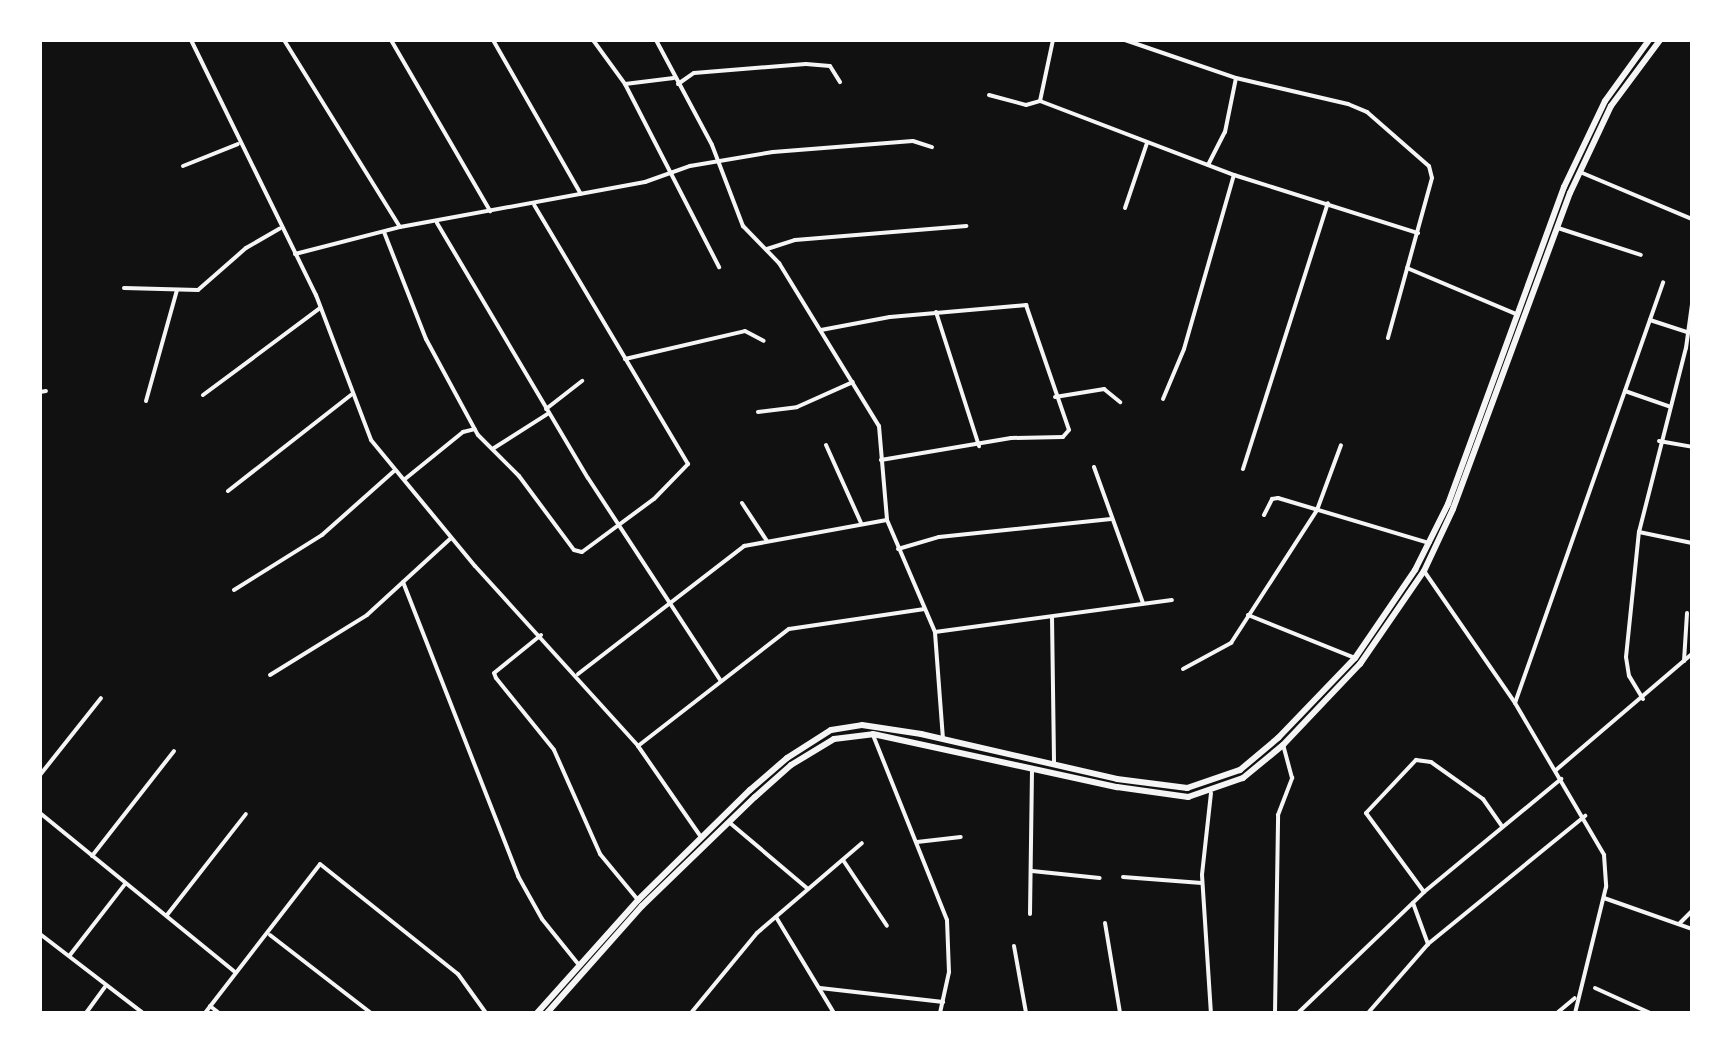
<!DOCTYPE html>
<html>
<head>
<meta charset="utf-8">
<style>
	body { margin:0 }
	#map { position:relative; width:1732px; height:1053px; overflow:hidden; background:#111; font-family:Raleway,sans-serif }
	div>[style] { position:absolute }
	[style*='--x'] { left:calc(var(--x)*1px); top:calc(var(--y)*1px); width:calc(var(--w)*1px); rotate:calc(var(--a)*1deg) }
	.minor>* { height:4px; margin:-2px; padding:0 2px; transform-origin:2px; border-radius:2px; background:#f5f5f5 }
	.secondary>* { height:6px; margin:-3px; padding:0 3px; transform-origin:3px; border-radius:3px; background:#f5f5f5 }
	span { translate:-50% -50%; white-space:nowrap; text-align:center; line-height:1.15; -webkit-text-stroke:8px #fff; paint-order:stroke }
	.frame { position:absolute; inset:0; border:42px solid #fff; pointer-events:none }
</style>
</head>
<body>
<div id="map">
	<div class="minor">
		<div style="--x:191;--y:40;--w:284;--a:63.9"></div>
		<div style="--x:316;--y:295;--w:155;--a:69.2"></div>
		<div style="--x:371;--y:440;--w:163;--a:50.5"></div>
		<div style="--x:475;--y:566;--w:243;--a:47.8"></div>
		<div style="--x:638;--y:746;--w:111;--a:55.3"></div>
		<div style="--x:284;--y:40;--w:220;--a:58.2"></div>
		<div style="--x:391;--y:40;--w:198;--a:59.9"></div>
		<div style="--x:493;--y:40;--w:177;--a:60.3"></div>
		<div style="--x:593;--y:40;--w:54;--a:54"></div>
		<div style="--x:625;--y:84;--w:206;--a:62.8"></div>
		<div style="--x:656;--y:40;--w:119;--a:61.9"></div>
		<div style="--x:712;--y:145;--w:87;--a:69.1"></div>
		<div style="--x:743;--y:226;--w:52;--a:45.8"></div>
		<div style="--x:779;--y:263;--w:191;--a:58.5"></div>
		<div style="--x:879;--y:426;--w:94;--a:85.1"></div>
		<div style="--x:887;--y:520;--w:122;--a:66.8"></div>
		<div style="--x:1125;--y:40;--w:117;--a:18.9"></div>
		<div style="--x:1236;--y:78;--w:115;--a:13.1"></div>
		<div style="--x:1348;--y:104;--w:21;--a:23"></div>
		<div style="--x:1367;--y:112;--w:82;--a:41.1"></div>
		<div style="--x:1429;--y:166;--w:12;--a:76"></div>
		<div style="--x:1432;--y:178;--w:166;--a:105.4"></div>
		<div style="--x:625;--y:84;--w:49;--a:-7"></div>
		<div style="--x:678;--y:84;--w:19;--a:-35"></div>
		<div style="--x:694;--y:73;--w:112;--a:-4.6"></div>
		<div style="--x:806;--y:64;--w:24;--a:5"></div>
		<div style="--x:830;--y:66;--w:19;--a:58"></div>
		<div style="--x:989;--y:95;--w:38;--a:15"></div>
		<div style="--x:1026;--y:105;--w:15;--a:-16"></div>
		<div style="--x:1040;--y:101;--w:208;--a:20.9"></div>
		<div style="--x:1234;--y:175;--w:193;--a:17.5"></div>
		<div style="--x:1040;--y:101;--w:62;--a:-78"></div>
		<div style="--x:1208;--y:165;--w:37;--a:-63"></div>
		<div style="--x:1225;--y:132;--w:55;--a:-78.5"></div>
		<div style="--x:183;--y:166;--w:59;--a:-21.8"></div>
		<div style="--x:1580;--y:172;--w:121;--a:22.8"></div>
		<div style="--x:1125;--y:208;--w:69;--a:-71.3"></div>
		<div style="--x:437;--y:223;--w:296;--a:59.4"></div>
		<div style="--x:588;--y:478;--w:241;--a:56.8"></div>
		<div style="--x:1558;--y:228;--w:87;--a:18"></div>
		<div style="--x:384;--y:232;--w:115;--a:68.6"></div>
		<div style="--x:426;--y:339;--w:109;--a:61.6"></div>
		<div style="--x:478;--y:435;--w:58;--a:45"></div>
		<div style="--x:519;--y:476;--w:92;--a:53.4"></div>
		<div style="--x:574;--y:550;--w:8;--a:14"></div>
		<div style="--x:582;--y:552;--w:89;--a:-36.4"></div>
		<div style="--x:654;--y:499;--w:49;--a:-45.8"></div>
		<div style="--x:688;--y:464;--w:301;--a:-120.7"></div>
		<div style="--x:767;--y:249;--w:29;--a:-18"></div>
		<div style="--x:795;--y:240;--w:172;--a:-4.7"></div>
		<div style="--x:295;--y:254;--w:108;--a:-14.4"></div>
		<div style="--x:400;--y:227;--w:249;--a:-10.4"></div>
		<div style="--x:645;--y:182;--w:48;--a:-19.6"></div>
		<div style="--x:690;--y:166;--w:84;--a:-9.6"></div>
		<div style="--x:773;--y:152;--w:140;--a:-4.5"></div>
		<div style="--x:913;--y:141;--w:20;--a:18"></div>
		<div style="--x:1407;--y:268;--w:118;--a:22.9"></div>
		<div style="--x:124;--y:288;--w:74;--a:1.5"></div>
		<div style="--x:198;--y:290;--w:64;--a:-41.2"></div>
		<div style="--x:246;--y:248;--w:39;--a:-30"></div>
		<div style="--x:936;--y:312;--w:141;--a:72.2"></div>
		<div style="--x:1650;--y:320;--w:40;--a:18"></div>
		<div style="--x:821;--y:330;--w:70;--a:-10.7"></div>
		<div style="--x:890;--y:317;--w:137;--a:-5"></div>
		<div style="--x:1026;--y:305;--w:132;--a:71"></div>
		<div style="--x:1069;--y:430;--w:9;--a:131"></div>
		<div style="--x:1063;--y:437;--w:52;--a:178.9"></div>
		<div style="--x:1011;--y:438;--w:132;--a:170.4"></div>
		<div style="--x:625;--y:359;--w:123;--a:-13.1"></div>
		<div style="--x:745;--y:331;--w:21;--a:28"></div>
		<div style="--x:1625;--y:391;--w:46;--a:19.2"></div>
		<div style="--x:40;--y:392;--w:6;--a:-9"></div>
		<div style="--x:203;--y:395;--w:146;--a:-36.6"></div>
		<div style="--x:1055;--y:397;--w:50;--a:-9.3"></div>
		<div style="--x:1104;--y:389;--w:21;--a:39"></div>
		<div style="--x:1163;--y:399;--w:54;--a:-67.2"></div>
		<div style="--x:1184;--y:349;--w:181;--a:-74"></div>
		<div style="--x:146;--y:401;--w:115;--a:-74.4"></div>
		<div style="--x:546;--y:409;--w:46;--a:-37.9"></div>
		<div style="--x:758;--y:412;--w:39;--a:-7"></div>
		<div style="--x:797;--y:407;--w:61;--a:-24.1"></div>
		<div style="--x:1659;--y:441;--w:34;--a:10"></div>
		<div style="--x:826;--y:445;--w:85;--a:65.8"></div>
		<div style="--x:494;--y:448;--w:65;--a:-32.5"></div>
		<div style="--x:1094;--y:467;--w:145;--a:70.2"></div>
		<div style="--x:1243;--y:469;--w:279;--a:-72.3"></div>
		<div style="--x:405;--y:479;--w:75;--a:-39"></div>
		<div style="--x:463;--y:432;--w:12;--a:-14"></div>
		<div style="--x:228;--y:491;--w:156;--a:-38"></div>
		<div style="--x:742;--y:503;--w:45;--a:56.7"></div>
		<div style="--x:1264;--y:515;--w:18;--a:-63"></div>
		<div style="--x:1272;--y:499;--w:6;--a:-9"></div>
		<div style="--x:1278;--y:498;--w:158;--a:16.6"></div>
		<div style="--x:1639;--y:532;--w:54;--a:11.7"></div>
		<div style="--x:898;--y:549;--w:43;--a:-16.3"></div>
		<div style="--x:939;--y:537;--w:173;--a:-6"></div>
		<div style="--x:1424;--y:571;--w:160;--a:55.4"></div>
		<div style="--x:1515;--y:703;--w:176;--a:59.6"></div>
		<div style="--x:1604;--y:855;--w:32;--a:86"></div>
		<div style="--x:1606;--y:887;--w:130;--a:103.8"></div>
		<div style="--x:403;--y:582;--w:316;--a:68.6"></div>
		<div style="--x:518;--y:876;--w:49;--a:60.8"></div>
		<div style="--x:542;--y:919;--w:59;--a:51.2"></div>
		<div style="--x:234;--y:590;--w:104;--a:-32"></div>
		<div style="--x:322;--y:535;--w:96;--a:-41.6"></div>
		<div style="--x:1248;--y:615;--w:115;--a:21.9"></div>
		<div style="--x:1052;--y:617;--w:148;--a:89.2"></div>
		<div style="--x:541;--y:635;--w:60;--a:141"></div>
		<div style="--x:494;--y:673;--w:5;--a:68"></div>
		<div style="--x:496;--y:678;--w:92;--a:51.1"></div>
		<div style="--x:554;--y:750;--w:114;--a:66.1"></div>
		<div style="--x:600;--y:854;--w:60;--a:50.4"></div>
		<div style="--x:1684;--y:661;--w:48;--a:-86.4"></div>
		<div style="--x:1183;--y:669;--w:55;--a:-28.4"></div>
		<div style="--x:1231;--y:643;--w:158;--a:-57.1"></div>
		<div style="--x:1317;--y:510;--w:69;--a:-69.7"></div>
		<div style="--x:578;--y:674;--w:210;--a:-37.6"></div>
		<div style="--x:744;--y:546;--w:145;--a:-10.3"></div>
		<div style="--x:270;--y:675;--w:114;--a:-31.7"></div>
		<div style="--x:367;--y:615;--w:114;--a:-42.5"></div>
		<div style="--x:1643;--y:699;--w:27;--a:-121"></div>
		<div style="--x:1629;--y:676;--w:19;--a:-99"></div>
		<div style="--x:1626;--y:657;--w:126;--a:-84.1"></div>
		<div style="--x:1639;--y:532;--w:190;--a:-75.7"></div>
		<div style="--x:1686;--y:348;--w:44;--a:-82.2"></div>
		<div style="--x:1515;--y:703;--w:446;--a:-70.6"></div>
		<div style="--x:873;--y:735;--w:199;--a:68.2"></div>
		<div style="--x:947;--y:920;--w:52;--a:87.8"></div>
		<div style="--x:949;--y:972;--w:42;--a:102.4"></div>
		<div style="--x:943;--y:739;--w:107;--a:-94.3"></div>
		<div style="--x:935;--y:632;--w:239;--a:-7.7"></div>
		<div style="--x:638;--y:746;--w:191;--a:-37.8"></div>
		<div style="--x:789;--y:629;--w:137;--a:-8.4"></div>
		<div style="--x:1556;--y:770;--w:179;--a:-40.5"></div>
		<div style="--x:40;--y:775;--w:98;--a:-51.6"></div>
		<div style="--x:1211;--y:793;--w:82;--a:96.3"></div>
		<div style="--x:1202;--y:875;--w:138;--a:86.3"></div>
		<div style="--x:40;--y:813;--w:252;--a:39.2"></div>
		<div style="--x:730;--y:823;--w:101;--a:40.2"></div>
		<div style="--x:917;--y:842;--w:44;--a:-6.5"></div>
		<div style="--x:92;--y:856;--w:133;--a:-52"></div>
		<div style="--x:843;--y:860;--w:79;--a:56.3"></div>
		<div style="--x:1032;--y:871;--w:68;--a:5.9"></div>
		<div style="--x:1123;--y:877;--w:79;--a:4.3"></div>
		<div style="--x:1424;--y:892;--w:98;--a:-126.3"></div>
		<div style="--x:1366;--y:813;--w:73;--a:-46.7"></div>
		<div style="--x:1416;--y:760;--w:15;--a:8"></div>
		<div style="--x:1431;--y:762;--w:64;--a:35.4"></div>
		<div style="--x:1483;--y:799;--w:33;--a:55"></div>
		<div style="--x:1604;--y:898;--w:93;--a:19.4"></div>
		<div style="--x:1413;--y:903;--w:44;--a:69.9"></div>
		<div style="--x:1030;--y:914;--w:146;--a:-89.2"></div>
		<div style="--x:167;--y:915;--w:128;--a:-52"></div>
		<div style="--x:776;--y:917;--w:112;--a:58.9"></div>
		<div style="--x:1105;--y:923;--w:91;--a:80.5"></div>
		<div style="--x:1679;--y:924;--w:18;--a:-45"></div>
		<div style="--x:40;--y:934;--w:130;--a:37.5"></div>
		<div style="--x:270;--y:935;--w:128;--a:37.7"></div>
		<div style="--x:1014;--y:946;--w:68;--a:79.8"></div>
		<div style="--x:70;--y:955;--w:90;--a:-52.2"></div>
		<div style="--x:820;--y:988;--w:124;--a:6.5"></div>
		<div style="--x:1595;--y:988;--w:60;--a:24.4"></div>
		<div style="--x:210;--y:1006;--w:11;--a:38"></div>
		<div style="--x:86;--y:1013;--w:32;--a:-54"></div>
		<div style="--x:205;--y:1013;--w:188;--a:-52.3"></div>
		<div style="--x:320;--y:864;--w:176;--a:38.6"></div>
		<div style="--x:458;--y:974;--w:48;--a:54.3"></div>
		<div style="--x:691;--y:1013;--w:104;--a:-50.5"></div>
		<div style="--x:757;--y:933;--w:138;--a:-40.6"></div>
		<div style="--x:1275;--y:1013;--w:198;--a:-89.1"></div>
		<div style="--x:1278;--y:815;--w:40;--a:-69"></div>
		<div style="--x:1292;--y:778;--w:34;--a:-105"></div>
		<div style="--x:1298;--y:1013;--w:175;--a:-43.8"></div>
		<div style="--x:1424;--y:892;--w:178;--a:-39.5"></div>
		<div style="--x:1368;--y:1013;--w:91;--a:-49"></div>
		<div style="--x:1428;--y:944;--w:203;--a:-39.2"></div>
		<div style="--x:1557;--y:1013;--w:23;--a:-40"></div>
	</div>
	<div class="secondary">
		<div style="--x:537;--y:1013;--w:152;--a:-48.2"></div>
		<div style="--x:638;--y:900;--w:157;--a:-44.5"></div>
		<div style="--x:750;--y:790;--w:49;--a:-40.9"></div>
		<div style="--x:787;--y:758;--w:52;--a:-32.5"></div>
		<div style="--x:831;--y:730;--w:31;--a:-9"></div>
		<div style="--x:862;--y:725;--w:60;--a:8.7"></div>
		<div style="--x:921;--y:734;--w:201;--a:12.9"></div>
		<div style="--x:1117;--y:779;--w:71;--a:7.3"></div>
		<div style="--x:1187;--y:788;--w:56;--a:-18.8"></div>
		<div style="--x:1240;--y:770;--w:50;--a:-40.1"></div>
		<div style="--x:1278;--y:738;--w:111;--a:-46.1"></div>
		<div style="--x:1355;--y:658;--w:107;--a:-55.7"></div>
		<div style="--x:1415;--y:570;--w:74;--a:-63.4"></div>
		<div style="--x:1448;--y:504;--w:338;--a:-69.9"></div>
		<div style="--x:1564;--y:187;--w:95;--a:-64.5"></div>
		<div style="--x:1605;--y:101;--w:75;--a:-54.2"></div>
		<div style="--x:547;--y:1013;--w:143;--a:-48.4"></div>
		<div style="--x:642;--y:906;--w:157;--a:-44"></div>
		<div style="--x:755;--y:797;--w:48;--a:-41.6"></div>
		<div style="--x:791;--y:765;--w:50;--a:-31.2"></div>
		<div style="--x:834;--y:739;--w:39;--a:-7"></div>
		<div style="--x:873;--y:734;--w:250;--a:12.3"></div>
		<div style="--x:1117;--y:787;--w:72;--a:8"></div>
		<div style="--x:1188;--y:797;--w:58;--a:-19.1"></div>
		<div style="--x:1243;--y:778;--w:52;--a:-39.5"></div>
		<div style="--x:1283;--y:745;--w:112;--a:-46.5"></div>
		<div style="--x:1360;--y:664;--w:113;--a:-55.5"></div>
		<div style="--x:1424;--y:571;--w:68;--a:-64.9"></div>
		<div style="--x:1453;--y:509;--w:337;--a:-69.7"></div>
		<div style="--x:1570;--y:193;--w:96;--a:-64.8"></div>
		<div style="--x:1611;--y:106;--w:82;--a:-53.4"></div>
	</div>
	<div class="frame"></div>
</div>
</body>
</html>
